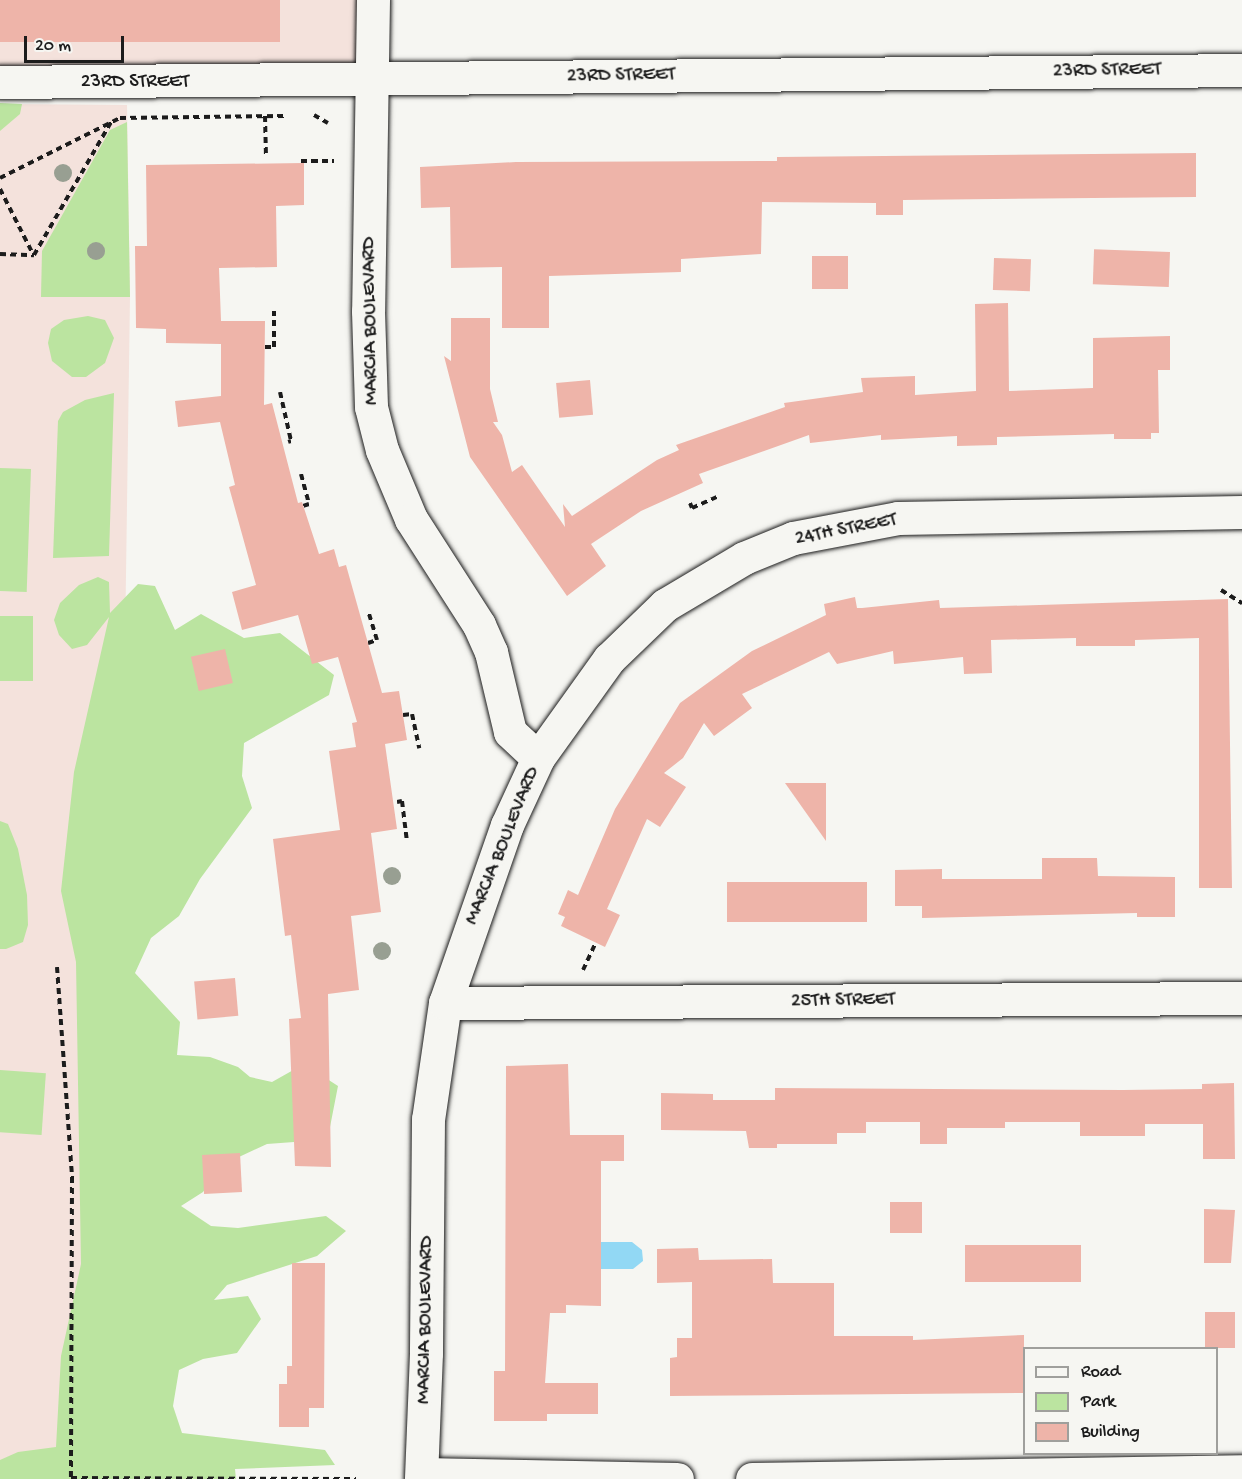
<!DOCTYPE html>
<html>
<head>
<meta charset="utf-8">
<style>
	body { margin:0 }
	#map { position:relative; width:1242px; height:1479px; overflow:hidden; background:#f6f6f2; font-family:"Gochi Hand",sans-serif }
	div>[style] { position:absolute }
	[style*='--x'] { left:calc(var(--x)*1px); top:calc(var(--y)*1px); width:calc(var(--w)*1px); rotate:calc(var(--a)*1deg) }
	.built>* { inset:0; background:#f4e2dc; transform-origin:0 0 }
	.green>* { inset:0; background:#bbe4a0; transform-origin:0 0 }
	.water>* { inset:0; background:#92d8f4 }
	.building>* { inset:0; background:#eeb4a9; transform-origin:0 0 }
	.path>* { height:4px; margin-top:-2px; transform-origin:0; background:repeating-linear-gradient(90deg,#1c1c1c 0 6px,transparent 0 10.5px) }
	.roads { filter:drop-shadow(0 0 2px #1c1c1c) drop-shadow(0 0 2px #1c1c1c) }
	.minor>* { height:33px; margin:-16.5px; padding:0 16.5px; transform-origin:16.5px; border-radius:16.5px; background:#f6f6f2 }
	.trees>* { width:18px; height:18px; margin:-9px; border-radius:50%; background:#989f92 }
	span { translate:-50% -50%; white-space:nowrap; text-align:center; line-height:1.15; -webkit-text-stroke:6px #f6f6f2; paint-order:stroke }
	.street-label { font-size:20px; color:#1c1c1c }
	.legend { position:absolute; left:1023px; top:1347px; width:195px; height:108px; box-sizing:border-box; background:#f6f6f2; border:2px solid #9f9f9c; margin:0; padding:8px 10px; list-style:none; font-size:18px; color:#1c1c1c }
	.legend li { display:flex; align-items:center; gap:12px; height:30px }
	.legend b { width:30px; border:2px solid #9f9f9c }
	.scale { position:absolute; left:24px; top:36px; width:100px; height:27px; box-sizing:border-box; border:3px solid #1c1c1c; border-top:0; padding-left:8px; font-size:18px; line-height:21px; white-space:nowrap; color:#1c1c1c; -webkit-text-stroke:4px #f6f6f2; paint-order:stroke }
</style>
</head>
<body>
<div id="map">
	<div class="built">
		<div style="left:0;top:0;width:373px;height:82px"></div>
		<div style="clip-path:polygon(0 104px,127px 105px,130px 297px,113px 1479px,0 1479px)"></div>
	</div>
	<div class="green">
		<div style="clip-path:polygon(0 103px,22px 104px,20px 114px,0 131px)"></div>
		<div style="clip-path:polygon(127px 122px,130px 297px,41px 297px,42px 251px,110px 130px)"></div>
		<div style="clip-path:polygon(88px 316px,105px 320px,114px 338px,105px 363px,86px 377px,72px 377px,52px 361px,48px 343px,51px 329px,64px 320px)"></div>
		<div style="clip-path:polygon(114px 393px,109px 556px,53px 558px,58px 421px,63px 412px,85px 400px)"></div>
		<div style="left:0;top:468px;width:31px;height:123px;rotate:2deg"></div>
		<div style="clip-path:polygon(98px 577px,109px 582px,110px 613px,138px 584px,155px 586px,175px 630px,201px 614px,244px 638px,280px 633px,334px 675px,329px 695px,244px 743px,242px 776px,252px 808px,200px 879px,179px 916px,151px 938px,135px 973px,180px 1022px,177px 1055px,210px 1057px,238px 1067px,250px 1077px,272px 1082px,304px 1064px,338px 1086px,330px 1127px,294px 1142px,267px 1144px,224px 1164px,203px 1192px,181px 1206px,211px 1226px,238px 1228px,326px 1216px,346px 1231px,317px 1256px,227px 1285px,214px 1300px,248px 1296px,261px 1319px,237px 1353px,203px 1359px,179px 1370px,173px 1406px,182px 1433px,325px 1450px,335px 1465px,235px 1469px,236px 1479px,0 1479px,0 1460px,18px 1452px,56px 1447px,61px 1356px,81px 1264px,76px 962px,61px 891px,74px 772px,109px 617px,87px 645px,72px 649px,59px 635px,54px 620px,60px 603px,79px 585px)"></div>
		<div style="left:0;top:616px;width:33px;height:65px"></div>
		<div style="clip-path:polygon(0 821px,8px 824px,18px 849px,27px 895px,28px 925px,23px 942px,6px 949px,0 949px)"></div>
		<div style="left:0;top:1070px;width:46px;height:62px;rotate:4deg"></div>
	</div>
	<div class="water">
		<div style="clip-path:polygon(600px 1242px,632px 1242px,642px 1250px,643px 1261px,633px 1269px,601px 1269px)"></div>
	</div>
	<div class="building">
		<div style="left:0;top:0;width:280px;height:42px"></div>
		<div style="clip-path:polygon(1196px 153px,1196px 197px,903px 200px,903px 215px,876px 215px,876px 203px,762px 202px,761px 254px,681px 259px,681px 272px,549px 276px,549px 328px,502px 328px,502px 267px,451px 268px,450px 207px,421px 208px,420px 167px,516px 162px,777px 161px,777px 157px)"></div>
		<div style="clip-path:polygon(304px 163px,304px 205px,276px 206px,277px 267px,219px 268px,221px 321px,265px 321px,264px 405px,272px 403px,298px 503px,302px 502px,319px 554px,334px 549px,339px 567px,346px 565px,382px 693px,399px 691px,407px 740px,385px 744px,397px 829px,371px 833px,381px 912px,351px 916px,359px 990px,328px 994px,331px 1167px,295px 1166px,289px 1019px,301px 1018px,291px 935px,285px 936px,273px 839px,340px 830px,329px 751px,356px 747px,352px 723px,357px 722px,338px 657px,312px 664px,298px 615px,242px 630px,232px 592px,256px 585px,229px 487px,235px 485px,220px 422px,178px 427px,175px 401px,221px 396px,221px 344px,166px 343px,166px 329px,136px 328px,135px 246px,147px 246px,146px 165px)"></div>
		<div style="left:1170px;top:252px;width:35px;height:76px;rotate:92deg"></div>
		<div style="left:812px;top:256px;width:36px;height:33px"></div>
		<div style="left:994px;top:258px;width:37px;height:32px;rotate:2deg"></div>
		<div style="clip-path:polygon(1008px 303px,1009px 391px,1093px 388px,1093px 338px,1170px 336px,1170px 370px,1158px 370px,1159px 433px,1151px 433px,1151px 439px,1114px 439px,1114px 434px,997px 437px,997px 445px,957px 446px,957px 436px,881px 440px,881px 435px,810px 443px,809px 435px,699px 474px,703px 483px,641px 511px,591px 544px,606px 566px,567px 596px,470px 457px,444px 356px,451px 361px,451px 318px,490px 318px,490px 389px,498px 422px,493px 422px,502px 435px,512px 472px,522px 465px,565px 527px,563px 504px,572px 516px,657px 460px,679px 450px,676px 445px,785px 407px,784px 403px,863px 392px,861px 378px,915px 376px,915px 395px,976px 391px,975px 304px)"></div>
		<div style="left:590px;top:380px;width:35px;height:34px;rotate:85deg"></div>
		<div style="clip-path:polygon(855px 597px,857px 608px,862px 608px,939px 600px,940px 608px,1228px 599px,1232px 888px,1199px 888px,1199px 638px,1135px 640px,1135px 646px,1076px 646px,1076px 638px,991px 640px,992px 673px,964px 674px,963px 657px,894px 664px,893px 651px,837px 664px,829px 652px,742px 694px,752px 708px,714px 736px,704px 723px,683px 758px,664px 773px,686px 787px,660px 827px,647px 819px,607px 909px,620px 915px,605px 947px,561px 926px,565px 917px,558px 914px,568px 890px,578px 895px,615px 809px,680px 703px,752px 651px,826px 615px,824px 604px)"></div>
		<div style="left:225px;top:649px;width:35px;height:35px;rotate:77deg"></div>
		<div style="clip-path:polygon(785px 783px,826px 783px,826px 841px)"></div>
		<div style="clip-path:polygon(1042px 858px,1097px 858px,1098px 876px,1175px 877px,1175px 917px,1137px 917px,1137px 913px,922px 918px,922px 906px,895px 906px,895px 870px,942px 869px,942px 879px,1042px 879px)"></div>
		<div style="left:727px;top:882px;width:140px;height:40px"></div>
		<div style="left:235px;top:978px;width:38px;height:41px;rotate:85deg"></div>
		<div style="clip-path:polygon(568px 1064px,570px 1135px,624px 1135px,624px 1161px,601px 1161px,601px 1306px,566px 1305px,566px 1313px,550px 1313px,545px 1383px,598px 1383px,598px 1414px,547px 1414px,547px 1421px,494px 1421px,494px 1371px,505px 1371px,506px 1066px)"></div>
		<div style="clip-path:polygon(1234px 1083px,1235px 1159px,1203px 1159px,1203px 1124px,1145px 1124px,1145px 1136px,1080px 1136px,1080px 1122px,1005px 1122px,1005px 1128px,947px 1128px,947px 1144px,920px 1144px,920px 1122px,866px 1122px,866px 1133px,837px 1133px,837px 1144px,777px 1144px,777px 1148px,749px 1148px,746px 1131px,661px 1130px,661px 1093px,713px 1094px,713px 1100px,775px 1100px,775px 1088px,1123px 1090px,1202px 1089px,1202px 1084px)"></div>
		<div style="left:240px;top:1153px;width:39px;height:38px;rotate:87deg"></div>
		<div style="left:890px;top:1202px;width:32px;height:31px"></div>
		<div style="clip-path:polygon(1204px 1209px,1235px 1210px,1231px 1263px,1204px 1263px)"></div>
		<div style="left:965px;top:1245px;width:116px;height:37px"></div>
		<div style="clip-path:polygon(698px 1248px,699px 1260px,772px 1259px,773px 1283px,834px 1283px,834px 1336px,913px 1336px,913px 1340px,1024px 1335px,1024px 1393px,670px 1396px,670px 1358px,677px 1357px,677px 1338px,692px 1338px,692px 1282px,657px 1283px,657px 1249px)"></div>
		<div style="clip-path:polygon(292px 1263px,325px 1263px,324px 1408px,309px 1408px,309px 1427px,279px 1427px,279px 1384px,287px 1384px,287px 1366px,292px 1366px)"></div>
		<div style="left:1235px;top:1312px;width:36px;height:30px;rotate:90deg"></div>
	</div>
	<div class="path">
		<div style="--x:314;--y:115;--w:16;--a:30"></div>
		<div style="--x:265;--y:116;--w:40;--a:88.6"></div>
		<div style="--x:301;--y:161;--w:33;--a:0"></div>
		<div style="--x:0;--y:178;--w:134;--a:-26.6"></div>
		<div style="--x:120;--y:118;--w:165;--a:-0.7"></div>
		<div style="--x:0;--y:189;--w:73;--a:63.1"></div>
		<div style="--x:0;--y:254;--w:34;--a:2"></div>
		<div style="--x:34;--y:255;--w:154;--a:-59.9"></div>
		<div style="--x:265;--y:347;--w:9;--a:0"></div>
		<div style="--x:274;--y:347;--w:36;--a:-90"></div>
		<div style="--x:280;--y:392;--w:50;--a:77.3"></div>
		<div style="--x:291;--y:441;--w:3;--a:162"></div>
		<div style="--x:301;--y:474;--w:31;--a:75"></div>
		<div style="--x:309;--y:504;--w:6;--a:162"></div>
		<div style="--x:690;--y:503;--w:5;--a:68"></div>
		<div style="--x:692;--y:508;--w:27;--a:-24"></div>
		<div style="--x:1221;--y:590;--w:25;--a:32"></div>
		<div style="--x:368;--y:643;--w:9;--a:-18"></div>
		<div style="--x:377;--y:640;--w:31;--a:-107"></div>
		<div style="--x:403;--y:715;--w:9;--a:-6"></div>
		<div style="--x:412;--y:714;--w:35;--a:78"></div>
		<div style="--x:397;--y:802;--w:5;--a:-11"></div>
		<div style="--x:402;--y:801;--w:38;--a:83"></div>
		<div style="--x:57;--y:967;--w:211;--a:85.9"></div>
		<div style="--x:72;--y:1177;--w:301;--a:90.2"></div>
		<div style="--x:71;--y:1478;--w:285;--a:0.2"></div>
		<div style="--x:583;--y:970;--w:31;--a:-65"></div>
	</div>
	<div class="roads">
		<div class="minor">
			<div style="--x:373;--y:0;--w:311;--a:90.9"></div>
			<div style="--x:368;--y:311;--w:96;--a:88.2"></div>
			<div style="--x:371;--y:407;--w:44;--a:75.7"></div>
			<div style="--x:382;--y:450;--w:75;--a:67.2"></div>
			<div style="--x:411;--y:519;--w:126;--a:57.3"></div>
			<div style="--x:479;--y:625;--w:30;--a:66"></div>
			<div style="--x:491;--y:652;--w:82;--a:76.6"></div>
			<div style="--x:510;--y:732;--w:38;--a:43"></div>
			<div style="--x:538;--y:758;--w:74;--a:114.8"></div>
			<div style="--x:507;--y:825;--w:188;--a:109.2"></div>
			<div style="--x:445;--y:1003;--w:117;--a:98.3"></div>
			<div style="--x:428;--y:1119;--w:234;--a:90.5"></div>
			<div style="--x:426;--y:1353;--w:126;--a:92.3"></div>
			<div style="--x:0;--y:82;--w:1242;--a:-0.55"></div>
			<div style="--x:538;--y:758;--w:122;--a:-54.4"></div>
			<div style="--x:609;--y:659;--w:78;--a:-44"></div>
			<div style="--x:665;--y:605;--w:92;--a:-30.7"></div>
			<div style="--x:744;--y:558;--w:53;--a:-22.2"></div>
			<div style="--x:793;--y:538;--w:107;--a:-10.8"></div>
			<div style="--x:898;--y:518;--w:344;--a:-1"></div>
			<div style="--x:445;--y:1003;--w:797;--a:-0.36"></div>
			<div style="--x:422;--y:1474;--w:255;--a:1.1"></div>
			<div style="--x:752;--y:1479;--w:490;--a:-0.9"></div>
		</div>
	</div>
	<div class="trees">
		<div style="left:63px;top:173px"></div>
		<div style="left:96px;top:251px"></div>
		<div style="left:392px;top:876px"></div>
		<div style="left:382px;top:951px"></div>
	</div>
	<div class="street-label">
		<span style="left:1107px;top:71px;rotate:-1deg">23RD STREET</span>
		<span style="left:621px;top:76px;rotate:-1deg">23RD STREET</span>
		<span style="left:135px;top:82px">23RD STREET</span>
		<span style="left:371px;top:321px;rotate:-91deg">MARCIA BOULEVARD</span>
		<span style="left:846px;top:530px;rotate:-11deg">24TH STREET</span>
		<span style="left:503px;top:846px;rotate:-68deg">MARCIA BOULEVARD</span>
		<span style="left:843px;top:1001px;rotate:-1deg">25TH STREET</span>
		<span style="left:426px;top:1320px;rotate:-89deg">MARCIA BOULEVARD</span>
	</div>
	<ul class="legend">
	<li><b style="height:8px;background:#f6f6f2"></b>Road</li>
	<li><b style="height:16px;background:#bbe4a0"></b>Park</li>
	<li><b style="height:16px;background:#eeb4a9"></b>Building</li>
	</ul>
	<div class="scale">20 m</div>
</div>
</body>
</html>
